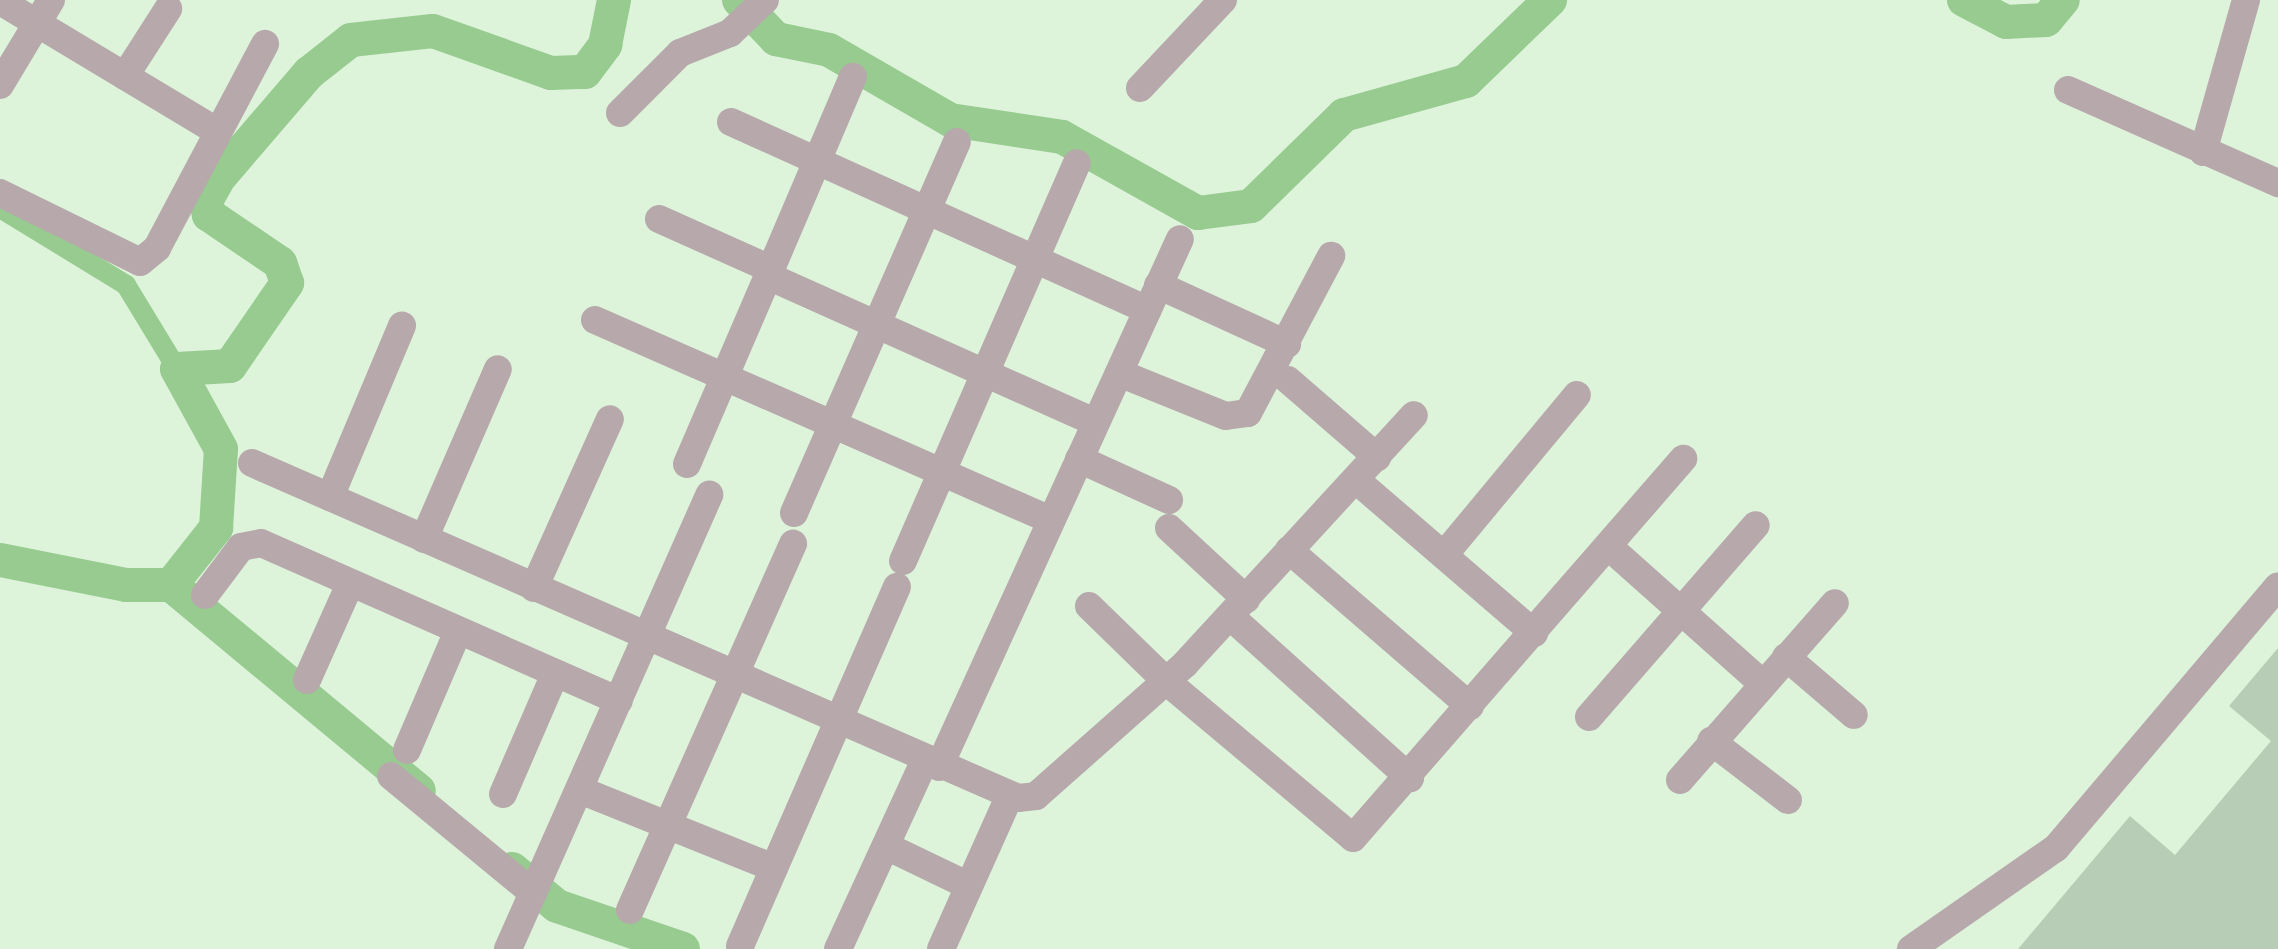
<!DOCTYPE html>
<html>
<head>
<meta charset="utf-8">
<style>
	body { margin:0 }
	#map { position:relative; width:2278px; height:949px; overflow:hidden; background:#ddf3da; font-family:"Public Sans",sans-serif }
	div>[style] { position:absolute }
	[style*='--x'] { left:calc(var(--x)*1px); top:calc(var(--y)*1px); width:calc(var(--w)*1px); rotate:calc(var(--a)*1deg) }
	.canal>* { height:20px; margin:-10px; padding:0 10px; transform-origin:10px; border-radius:10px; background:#97cb90 }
	.river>* { height:34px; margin:-17px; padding:0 17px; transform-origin:17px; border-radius:17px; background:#97cb90 }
	.building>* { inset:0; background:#b8cdb5 }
	.minor>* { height:28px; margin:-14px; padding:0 14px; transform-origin:14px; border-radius:14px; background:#b7a8ab }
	span { translate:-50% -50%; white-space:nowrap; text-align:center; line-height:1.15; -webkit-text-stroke:6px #fff; paint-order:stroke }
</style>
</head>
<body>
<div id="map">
	<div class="canal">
		<div style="--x:0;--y:208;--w:148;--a:31.4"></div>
		<div style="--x:126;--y:285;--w:98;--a:58.7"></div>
	</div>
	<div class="river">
		<div style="--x:739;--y:0;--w:54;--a:46.5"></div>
		<div style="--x:776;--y:39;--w:54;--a:11.7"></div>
		<div style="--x:829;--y:50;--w:140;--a:30"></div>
		<div style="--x:950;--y:120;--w:113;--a:8.6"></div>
		<div style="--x:1062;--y:137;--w:156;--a:29.2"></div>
		<div style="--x:1198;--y:213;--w:53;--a:-7.5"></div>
		<div style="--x:1251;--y:206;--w:130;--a:-44.4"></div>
		<div style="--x:1344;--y:115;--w:127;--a:-15.6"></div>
		<div style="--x:1466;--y:81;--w:117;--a:-44"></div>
		<div style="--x:1964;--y:0;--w:47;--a:27.6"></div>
		<div style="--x:2006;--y:22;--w:40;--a:-2.9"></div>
		<div style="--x:2046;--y:20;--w:26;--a:-50"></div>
		<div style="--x:0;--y:560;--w:128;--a:11.2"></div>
		<div style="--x:126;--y:585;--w:45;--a:0"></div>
		<div style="--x:171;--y:585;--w:322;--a:39.7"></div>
		<div style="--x:171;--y:585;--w:73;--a:-51.7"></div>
		<div style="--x:216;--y:528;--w:79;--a:-86.4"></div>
		<div style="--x:221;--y:449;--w:91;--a:-118.8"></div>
		<div style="--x:177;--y:369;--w:53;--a:-3.2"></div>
		<div style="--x:230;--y:366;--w:101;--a:-55.5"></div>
		<div style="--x:287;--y:283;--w:21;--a:-109"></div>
		<div style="--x:280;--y:263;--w:86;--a:-145.9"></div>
		<div style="--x:209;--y:215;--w:14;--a:-102"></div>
		<div style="--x:206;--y:201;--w:25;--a:-61"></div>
		<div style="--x:218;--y:179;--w:140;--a:-49.4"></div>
		<div style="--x:309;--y:73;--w:53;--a:-38.2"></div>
		<div style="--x:351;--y:40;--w:82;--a:-6.3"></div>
		<div style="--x:433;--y:31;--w:125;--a:19.6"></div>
		<div style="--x:551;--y:73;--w:34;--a:-2"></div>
		<div style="--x:585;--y:72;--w:34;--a:-53"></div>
		<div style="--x:605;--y:45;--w:46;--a:-78.7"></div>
		<div style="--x:512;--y:869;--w:58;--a:39.4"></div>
		<div style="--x:557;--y:906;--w:133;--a:18.8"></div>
	</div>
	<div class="building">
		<div style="clip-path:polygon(2278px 648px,2278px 949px,2018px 949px,2130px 816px,2175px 855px,2271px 741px,2229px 706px)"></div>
	</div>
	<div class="minor">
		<div style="--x:0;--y:1;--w:254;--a:31"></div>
		<div style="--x:125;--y:76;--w:80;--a:-57.3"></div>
		<div style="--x:0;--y:85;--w:99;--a:-59"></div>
		<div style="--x:1140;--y:88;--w:121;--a:-46.7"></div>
		<div style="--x:2068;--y:90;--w:230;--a:23.9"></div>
		<div style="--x:620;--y:113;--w:85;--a:-45"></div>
		<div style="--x:680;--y:53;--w:54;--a:-21.8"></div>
		<div style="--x:730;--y:33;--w:48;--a:-43.3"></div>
		<div style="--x:731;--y:122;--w:457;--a:24.3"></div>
		<div style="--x:2203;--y:152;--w:158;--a:-74.2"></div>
		<div style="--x:0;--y:193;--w:156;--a:26.2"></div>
		<div style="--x:140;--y:262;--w:22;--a:-39"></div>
		<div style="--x:157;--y:248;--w:231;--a:-62.1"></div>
		<div style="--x:659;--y:219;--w:123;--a:24.1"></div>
		<div style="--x:771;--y:269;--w:209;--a:-66.9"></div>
		<div style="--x:768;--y:276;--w:359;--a:24.1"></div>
		<div style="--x:1158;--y:285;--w:142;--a:24.6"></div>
		<div style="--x:595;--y:320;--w:497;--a:23.7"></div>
		<div style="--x:1119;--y:373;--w:115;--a:21.9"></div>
		<div style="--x:1226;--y:416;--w:22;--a:-8"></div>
		<div style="--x:1248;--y:413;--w:178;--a:-62.1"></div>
		<div style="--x:1288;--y:380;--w:118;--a:40.9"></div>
		<div style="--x:1079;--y:459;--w:99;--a:24.5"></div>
		<div style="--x:252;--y:463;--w:836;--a:23.62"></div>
		<div style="--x:1018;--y:798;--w:18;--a:-6"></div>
		<div style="--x:1036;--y:796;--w:199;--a:-41.5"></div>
		<div style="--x:1185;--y:664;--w:338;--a:-47.4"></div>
		<div style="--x:687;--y:464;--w:212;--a:-66.7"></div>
		<div style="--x:1356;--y:480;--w:235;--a:40.7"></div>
		<div style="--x:330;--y:497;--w:186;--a:-67.2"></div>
		<div style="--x:794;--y:513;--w:405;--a:-66.3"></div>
		<div style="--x:1169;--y:528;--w:105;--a:42.7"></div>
		<div style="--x:424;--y:539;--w:185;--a:-66.5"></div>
		<div style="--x:1608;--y:546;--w:206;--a:41.7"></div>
		<div style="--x:1289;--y:550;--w:239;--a:40.8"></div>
		<div style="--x:1444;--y:555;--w:208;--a:-50.3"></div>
		<div style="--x:903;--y:561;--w:434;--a:-66.4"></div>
		<div style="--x:534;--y:588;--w:185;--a:-65.8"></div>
		<div style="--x:205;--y:595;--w:60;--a:-53.1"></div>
		<div style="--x:241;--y:547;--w:20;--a:-11"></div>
		<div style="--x:261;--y:543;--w:391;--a:23.8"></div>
		<div style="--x:1089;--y:606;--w:107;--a:44.2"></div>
		<div style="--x:1166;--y:681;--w:244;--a:40"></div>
		<div style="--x:1353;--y:838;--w:503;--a:-48.95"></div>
		<div style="--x:1231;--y:617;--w:241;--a:42"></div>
		<div style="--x:1786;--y:657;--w:89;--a:40.5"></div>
		<div style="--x:307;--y:680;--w:105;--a:-65.9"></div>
		<div style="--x:1589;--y:717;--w:254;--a:-49"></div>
		<div style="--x:1711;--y:741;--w:97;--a:37.5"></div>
		<div style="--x:407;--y:750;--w:129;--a:-66.8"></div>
		<div style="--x:939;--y:767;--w:580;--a:-65.47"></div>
		<div style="--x:391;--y:776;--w:184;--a:39.5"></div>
		<div style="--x:1680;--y:780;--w:235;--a:-48.8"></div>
		<div style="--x:580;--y:790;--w:209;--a:21.9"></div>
		<div style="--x:503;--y:794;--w:131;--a:-66.6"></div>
		<div style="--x:886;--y:846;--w:92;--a:25.7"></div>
		<div style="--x:630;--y:910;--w:401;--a:-66"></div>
		<div style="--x:740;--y:946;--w:392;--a:-66.4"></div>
		<div style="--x:508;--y:949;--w:497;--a:-66.1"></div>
		<div style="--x:838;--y:949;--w:208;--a:-65.3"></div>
		<div style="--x:941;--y:949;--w:167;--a:-65.9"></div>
		<div style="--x:1911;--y:949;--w:177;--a:-34.9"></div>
		<div style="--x:2056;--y:848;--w:343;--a:-49.7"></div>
	</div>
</div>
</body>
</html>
